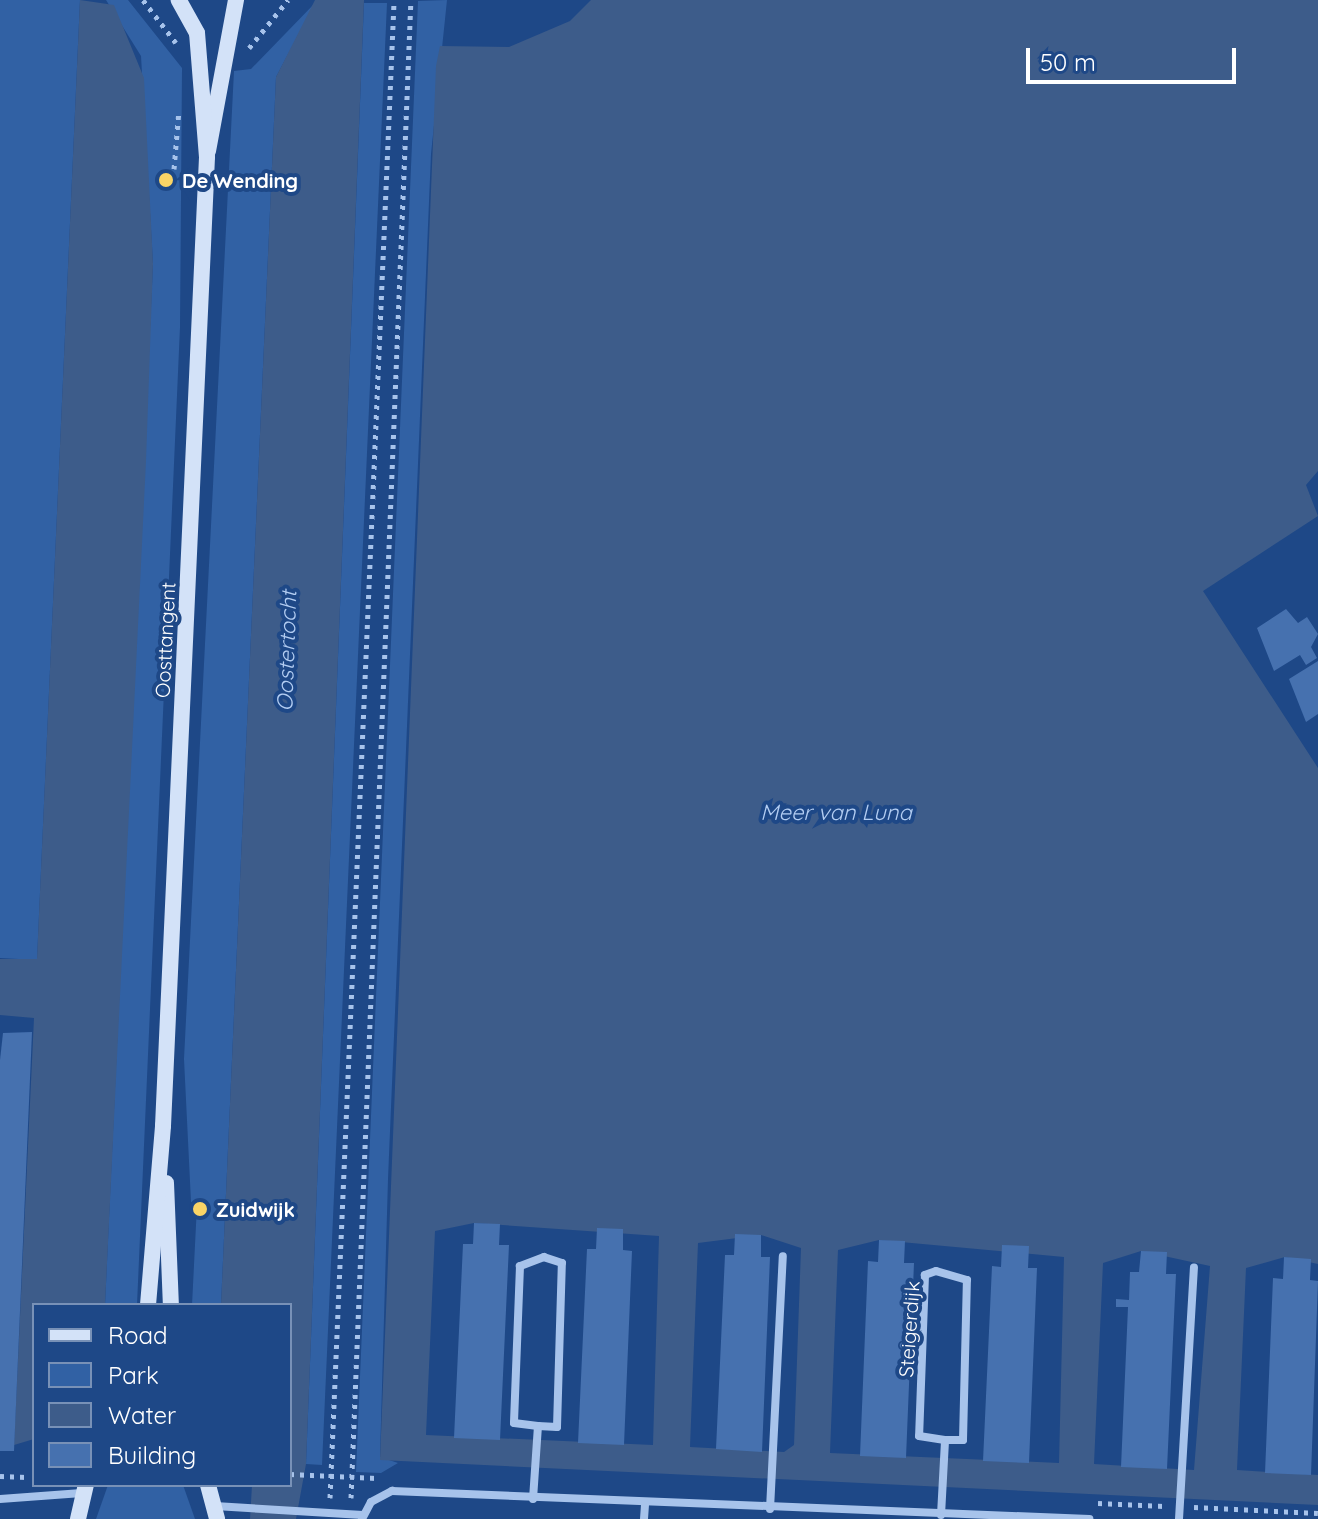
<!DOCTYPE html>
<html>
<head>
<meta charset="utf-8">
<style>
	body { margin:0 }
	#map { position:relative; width:1318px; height:1519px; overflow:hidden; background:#1e4887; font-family:Quicksand,sans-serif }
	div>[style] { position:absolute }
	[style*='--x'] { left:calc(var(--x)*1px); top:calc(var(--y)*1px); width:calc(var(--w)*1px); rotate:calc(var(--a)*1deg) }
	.green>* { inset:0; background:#3161a4 }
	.water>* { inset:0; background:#3d5c8a }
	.building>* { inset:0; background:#4671af }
	.path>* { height:5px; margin-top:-2.5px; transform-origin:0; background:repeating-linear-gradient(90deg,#a7c3eb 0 4px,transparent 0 10px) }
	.street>* { height:8px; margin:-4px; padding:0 4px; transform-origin:4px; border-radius:4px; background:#a7c3eb }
	.secondary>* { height:16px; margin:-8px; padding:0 8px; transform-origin:8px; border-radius:8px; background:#d3e2f8 }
	.dots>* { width:22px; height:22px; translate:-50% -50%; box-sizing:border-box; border:4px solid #1e4887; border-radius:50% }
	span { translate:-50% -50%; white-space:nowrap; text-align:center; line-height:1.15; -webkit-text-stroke:8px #1e4887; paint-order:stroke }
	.poi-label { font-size:20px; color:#fff; font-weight:700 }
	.left { translate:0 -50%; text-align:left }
	.street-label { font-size:20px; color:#fff }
	.water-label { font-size:22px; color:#b3cdf2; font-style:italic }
	.legend { position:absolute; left:32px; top:1303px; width:260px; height:184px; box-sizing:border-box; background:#1e4887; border:2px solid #7891b7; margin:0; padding:10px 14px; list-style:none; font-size:24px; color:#fff }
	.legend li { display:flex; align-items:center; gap:16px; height:40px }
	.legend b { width:40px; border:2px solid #7891b7 }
	.scale { position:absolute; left:1026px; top:48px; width:210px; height:36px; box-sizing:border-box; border:4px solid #fff; border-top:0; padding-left:10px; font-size:24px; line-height:28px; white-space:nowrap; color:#fff; -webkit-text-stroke:6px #1e4887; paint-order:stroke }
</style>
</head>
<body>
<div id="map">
	<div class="green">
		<div style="clip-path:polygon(0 0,80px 0,37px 960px,0 958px)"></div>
		<div style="clip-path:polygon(106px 0,128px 0,182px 68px,180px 327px,137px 1305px,105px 1305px,153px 264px,141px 56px)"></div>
		<div style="clip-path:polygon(447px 0,431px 154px,388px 1179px,380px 1457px,398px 1463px,381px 1473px,356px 1472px,418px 1px)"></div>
		<div style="clip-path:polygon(315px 3px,276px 77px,221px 1305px,192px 1305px,197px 1205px,191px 1202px,184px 1059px,234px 71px,251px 69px)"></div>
		<div style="clip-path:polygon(364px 3px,387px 3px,322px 1465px,306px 1464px)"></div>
		<div style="clip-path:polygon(108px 1485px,183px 1485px,195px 1519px,96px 1519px)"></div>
	</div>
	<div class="water">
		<div style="clip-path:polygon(80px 0,114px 5px,144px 78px,153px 264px,146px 461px,105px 1305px,34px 1305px,34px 1439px,14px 1445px,34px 1018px,0 1015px,0 959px,37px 959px)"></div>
		<div style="clip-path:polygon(315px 0,364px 0,306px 1464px,296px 1519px,250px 1519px,252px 1485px,290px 1485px,290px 1305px,221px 1305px,276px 77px)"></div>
		<div style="clip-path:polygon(evenodd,591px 0,1318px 0,1318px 471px,1306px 485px,1318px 516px,1203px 591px,1318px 768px,1318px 1264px,1285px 1257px,1246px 1268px,1237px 1470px,1318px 1475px,1318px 1505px,380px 1460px,436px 66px,440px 46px,509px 47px,570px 21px,591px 0,474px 1223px,659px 1236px,653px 1445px,426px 1435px,435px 1231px,474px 1223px,591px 0,761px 1235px,801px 1248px,794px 1445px,784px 1452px,690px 1447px,698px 1243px,761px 1235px,591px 0,879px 1240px,1064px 1257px,1059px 1463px,830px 1453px,838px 1250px,879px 1240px,591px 0,1141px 1251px,1210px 1266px,1194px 1470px,1094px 1464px,1103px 1263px,1141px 1251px)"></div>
	</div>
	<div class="building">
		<div style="clip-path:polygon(1286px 609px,1298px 623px,1307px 617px,1318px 634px,1311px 647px,1317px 658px,1306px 665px,1300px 655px,1274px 671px,1257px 628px)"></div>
		<div style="clip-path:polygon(1318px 661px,1318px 714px,1306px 722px,1289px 679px)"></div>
		<div style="clip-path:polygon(32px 1032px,14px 1451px,0 1451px,0 1060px,3px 1033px)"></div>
		<div style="clip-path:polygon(474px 1223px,500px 1224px,499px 1245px,509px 1245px,500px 1440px,454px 1438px,463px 1244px,473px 1244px)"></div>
		<div style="clip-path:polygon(597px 1228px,623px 1229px,623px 1250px,632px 1251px,624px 1445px,578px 1443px,587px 1249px,596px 1249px)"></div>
		<div style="clip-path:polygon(735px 1234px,761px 1235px,761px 1257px,770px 1257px,762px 1452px,716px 1449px,725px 1255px,734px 1255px)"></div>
		<div style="clip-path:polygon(879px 1240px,905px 1241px,904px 1263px,914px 1263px,906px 1458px,860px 1456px,868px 1261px,878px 1262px)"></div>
		<div style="clip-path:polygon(1002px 1245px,1029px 1246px,1028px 1268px,1037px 1268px,1029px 1463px,983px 1461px,992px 1266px,1001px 1267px)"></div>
		<div style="clip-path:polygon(1141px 1251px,1167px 1252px,1166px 1274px,1176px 1274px,1167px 1469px,1121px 1467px,1128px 1307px,1116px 1307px,1116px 1299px,1129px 1300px,1130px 1272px,1139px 1272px)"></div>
		<div style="clip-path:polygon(1284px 1257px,1311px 1259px,1310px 1280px,1318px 1281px,1311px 1475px,1265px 1473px,1273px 1278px,1283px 1279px)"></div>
	</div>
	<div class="path">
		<div style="--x:143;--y:0;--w:54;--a:52.5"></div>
		<div style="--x:249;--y:48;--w:62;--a:-50.9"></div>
		<div style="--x:174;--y:169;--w:59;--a:-85.2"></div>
		<div style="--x:290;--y:1474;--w:87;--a:2.6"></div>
		<div style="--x:0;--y:1476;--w:27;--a:2"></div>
		<div style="--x:330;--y:1498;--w:1499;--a:-87.55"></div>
		<div style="--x:351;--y:1498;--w:1499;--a:-87.71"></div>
		<div style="--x:1098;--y:1503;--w:66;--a:2.6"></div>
		<div style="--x:1194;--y:1507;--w:124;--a:2.8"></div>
	</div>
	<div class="street">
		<div style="--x:0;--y:1499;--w:82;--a:-4.2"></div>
		<div style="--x:533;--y:1499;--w:73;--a:-86.1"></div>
		<div style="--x:538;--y:1426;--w:19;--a:3"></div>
		<div style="--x:557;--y:1427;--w:164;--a:-88.3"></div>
		<div style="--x:562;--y:1263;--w:19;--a:-162"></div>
		<div style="--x:544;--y:1257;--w:26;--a:159"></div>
		<div style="--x:520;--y:1266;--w:157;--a:92.2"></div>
		<div style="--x:514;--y:1423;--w:24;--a:7"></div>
		<div style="--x:215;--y:1506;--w:148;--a:3.5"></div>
		<div style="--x:770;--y:1509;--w:253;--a:-87.1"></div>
		<div style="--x:941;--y:1515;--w:75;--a:-86.9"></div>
		<div style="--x:945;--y:1440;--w:18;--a:0"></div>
		<div style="--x:963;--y:1440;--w:160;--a:-88.6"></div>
		<div style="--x:967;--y:1280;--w:32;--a:-164"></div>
		<div style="--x:936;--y:1271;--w:12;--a:160"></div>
		<div style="--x:925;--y:1275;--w:161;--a:92.1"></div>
		<div style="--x:919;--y:1436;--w:26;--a:9"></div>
		<div style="--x:362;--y:1519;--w:19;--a:-62"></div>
		<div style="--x:371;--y:1502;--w:24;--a:-28"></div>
		<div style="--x:392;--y:1491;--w:698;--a:2.3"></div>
		<div style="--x:644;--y:1519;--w:16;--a:-86"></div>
		<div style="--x:1179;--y:1519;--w:252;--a:-86.6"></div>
	</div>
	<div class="secondary">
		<div style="--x:208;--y:151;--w:154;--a:-79.5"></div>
		<div style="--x:166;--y:1183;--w:122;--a:87.7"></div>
		<div style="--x:148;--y:1305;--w:180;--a:-85.2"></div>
		<div style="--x:163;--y:1126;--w:970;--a:-87.4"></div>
		<div style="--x:207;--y:157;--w:124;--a:-94.6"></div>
		<div style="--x:197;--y:33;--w:38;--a:-119"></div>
		<div style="--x:208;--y:1485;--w:35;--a:75"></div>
		<div style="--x:78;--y:1519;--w:35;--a:-77"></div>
	</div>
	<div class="dots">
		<div style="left:166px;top:180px;background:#fad466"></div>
		<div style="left:200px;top:1209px;background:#fad466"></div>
	</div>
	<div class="poi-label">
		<span class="left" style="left:182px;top:180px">De Wending</span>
		<span class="left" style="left:216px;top:1209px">Zuidwijk</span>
	</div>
	<div class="street-label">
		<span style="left:165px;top:640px;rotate:-87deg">Oosttangent</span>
		<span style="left:909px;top:1329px;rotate:-86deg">Steigerdijk</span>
	</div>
	<div class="water-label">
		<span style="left:287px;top:651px;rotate:-88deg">Oostertocht</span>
		<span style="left:836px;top:813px">Meer van Luna</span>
	</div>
	<ul class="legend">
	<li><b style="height:10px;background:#d3e2f8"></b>Road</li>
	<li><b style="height:22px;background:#3161a4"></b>Park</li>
	<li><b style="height:22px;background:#3d5c8a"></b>Water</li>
	<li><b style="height:22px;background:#4671af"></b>Building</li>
	</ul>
	<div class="scale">50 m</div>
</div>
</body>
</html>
